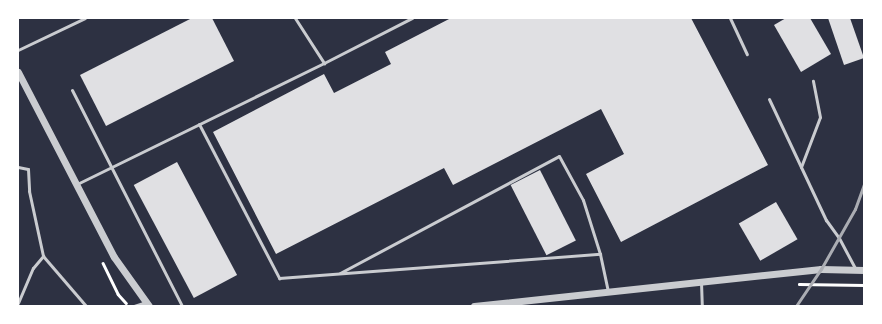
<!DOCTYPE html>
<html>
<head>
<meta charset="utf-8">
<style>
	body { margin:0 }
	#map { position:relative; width:882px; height:324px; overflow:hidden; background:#2d3142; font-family:Manrope,sans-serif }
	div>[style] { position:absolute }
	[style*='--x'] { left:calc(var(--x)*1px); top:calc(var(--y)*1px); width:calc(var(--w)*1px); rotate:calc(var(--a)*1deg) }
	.building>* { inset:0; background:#e0e0e3; transform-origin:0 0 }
	.path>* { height:2.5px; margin:-1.25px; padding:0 1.25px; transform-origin:1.25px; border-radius:1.25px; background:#fff }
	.service>* { height:3px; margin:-1.5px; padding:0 1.5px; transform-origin:1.5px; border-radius:1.5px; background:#caccd0 }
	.tertiary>* { height:7px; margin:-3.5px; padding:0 3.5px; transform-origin:3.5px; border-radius:3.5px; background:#caccd0 }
	.rail>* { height:3px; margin:-1.5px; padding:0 1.5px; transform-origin:1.5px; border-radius:1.5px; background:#abadb3 }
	span { translate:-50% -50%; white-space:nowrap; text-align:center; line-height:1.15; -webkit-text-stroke:3.5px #fff; paint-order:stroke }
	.frame { position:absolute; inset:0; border:19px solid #fff; pointer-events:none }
</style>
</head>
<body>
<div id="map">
	<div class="building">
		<div style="clip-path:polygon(192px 18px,212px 18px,234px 61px,106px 126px,80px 75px)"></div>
		<div style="clip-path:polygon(451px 18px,691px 18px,768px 165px,621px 242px,586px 174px,624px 154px,601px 109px,453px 185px,444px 168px,276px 254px,213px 132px,324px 74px,334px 93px,391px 64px,385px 52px)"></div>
		<div style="clip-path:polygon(786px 18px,810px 18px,831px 54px,801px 72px,774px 25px)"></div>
		<div style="clip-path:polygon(828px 18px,850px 18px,864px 58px,844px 65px)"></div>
		<div style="left:177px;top:162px;width:128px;height:49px;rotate:62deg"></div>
		<div style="left:540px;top:170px;width:79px;height:33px;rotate:63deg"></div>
		<div style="left:776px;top:202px;width:43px;height:43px;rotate:60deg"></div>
	</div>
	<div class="path">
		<div style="--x:103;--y:263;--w:34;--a:64"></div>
		<div style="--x:118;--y:294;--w:12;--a:48"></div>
		<div style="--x:799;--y:284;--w:65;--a:0.9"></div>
	</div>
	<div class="service">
		<div style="--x:295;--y:18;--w:54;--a:57.2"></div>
		<div style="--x:730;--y:18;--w:40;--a:65"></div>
		<div style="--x:18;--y:50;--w:74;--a:-25.5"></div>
		<div style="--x:72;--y:90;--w:242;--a:63"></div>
		<div style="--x:769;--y:99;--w:134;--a:64.8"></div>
		<div style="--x:826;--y:220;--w:22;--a:54"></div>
		<div style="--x:839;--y:238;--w:36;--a:62"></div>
		<div style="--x:199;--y:124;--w:174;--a:62.5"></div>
		<div style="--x:279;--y:278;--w:322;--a:-4.3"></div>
		<div style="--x:600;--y:254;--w:39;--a:78"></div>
		<div style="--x:18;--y:167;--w:10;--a:11"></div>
		<div style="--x:28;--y:169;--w:22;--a:87"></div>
		<div style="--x:29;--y:191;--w:66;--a:77.8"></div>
		<div style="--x:43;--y:256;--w:66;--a:49.3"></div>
		<div style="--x:801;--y:167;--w:53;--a:-69.2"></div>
		<div style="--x:820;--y:117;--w:37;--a:-101"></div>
		<div style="--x:77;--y:184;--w:275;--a:-26.1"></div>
		<div style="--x:324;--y:63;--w:99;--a:-27.1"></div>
		<div style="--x:340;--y:273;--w:248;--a:-28.1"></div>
		<div style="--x:559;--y:156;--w:50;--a:61.4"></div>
		<div style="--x:583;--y:200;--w:57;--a:72.5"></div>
		<div style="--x:701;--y:282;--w:24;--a:88"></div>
		<div style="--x:18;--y:303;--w:38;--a:-67"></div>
		<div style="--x:33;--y:268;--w:16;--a:-50"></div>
		<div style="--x:134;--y:306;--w:13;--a:-18"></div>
	</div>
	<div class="tertiary">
		<div style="--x:18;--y:72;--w:208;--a:62.6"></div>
		<div style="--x:114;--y:257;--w:60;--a:54.5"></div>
		<div style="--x:474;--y:306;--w:349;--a:-6.1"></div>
		<div style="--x:821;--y:269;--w:43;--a:1.3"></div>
	</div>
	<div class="rail">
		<div style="--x:796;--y:306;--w:45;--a:-56"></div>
		<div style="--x:821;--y:269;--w:69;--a:-60.5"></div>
		<div style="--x:855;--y:209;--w:27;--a:-70"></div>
	</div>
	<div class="frame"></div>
</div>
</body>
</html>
